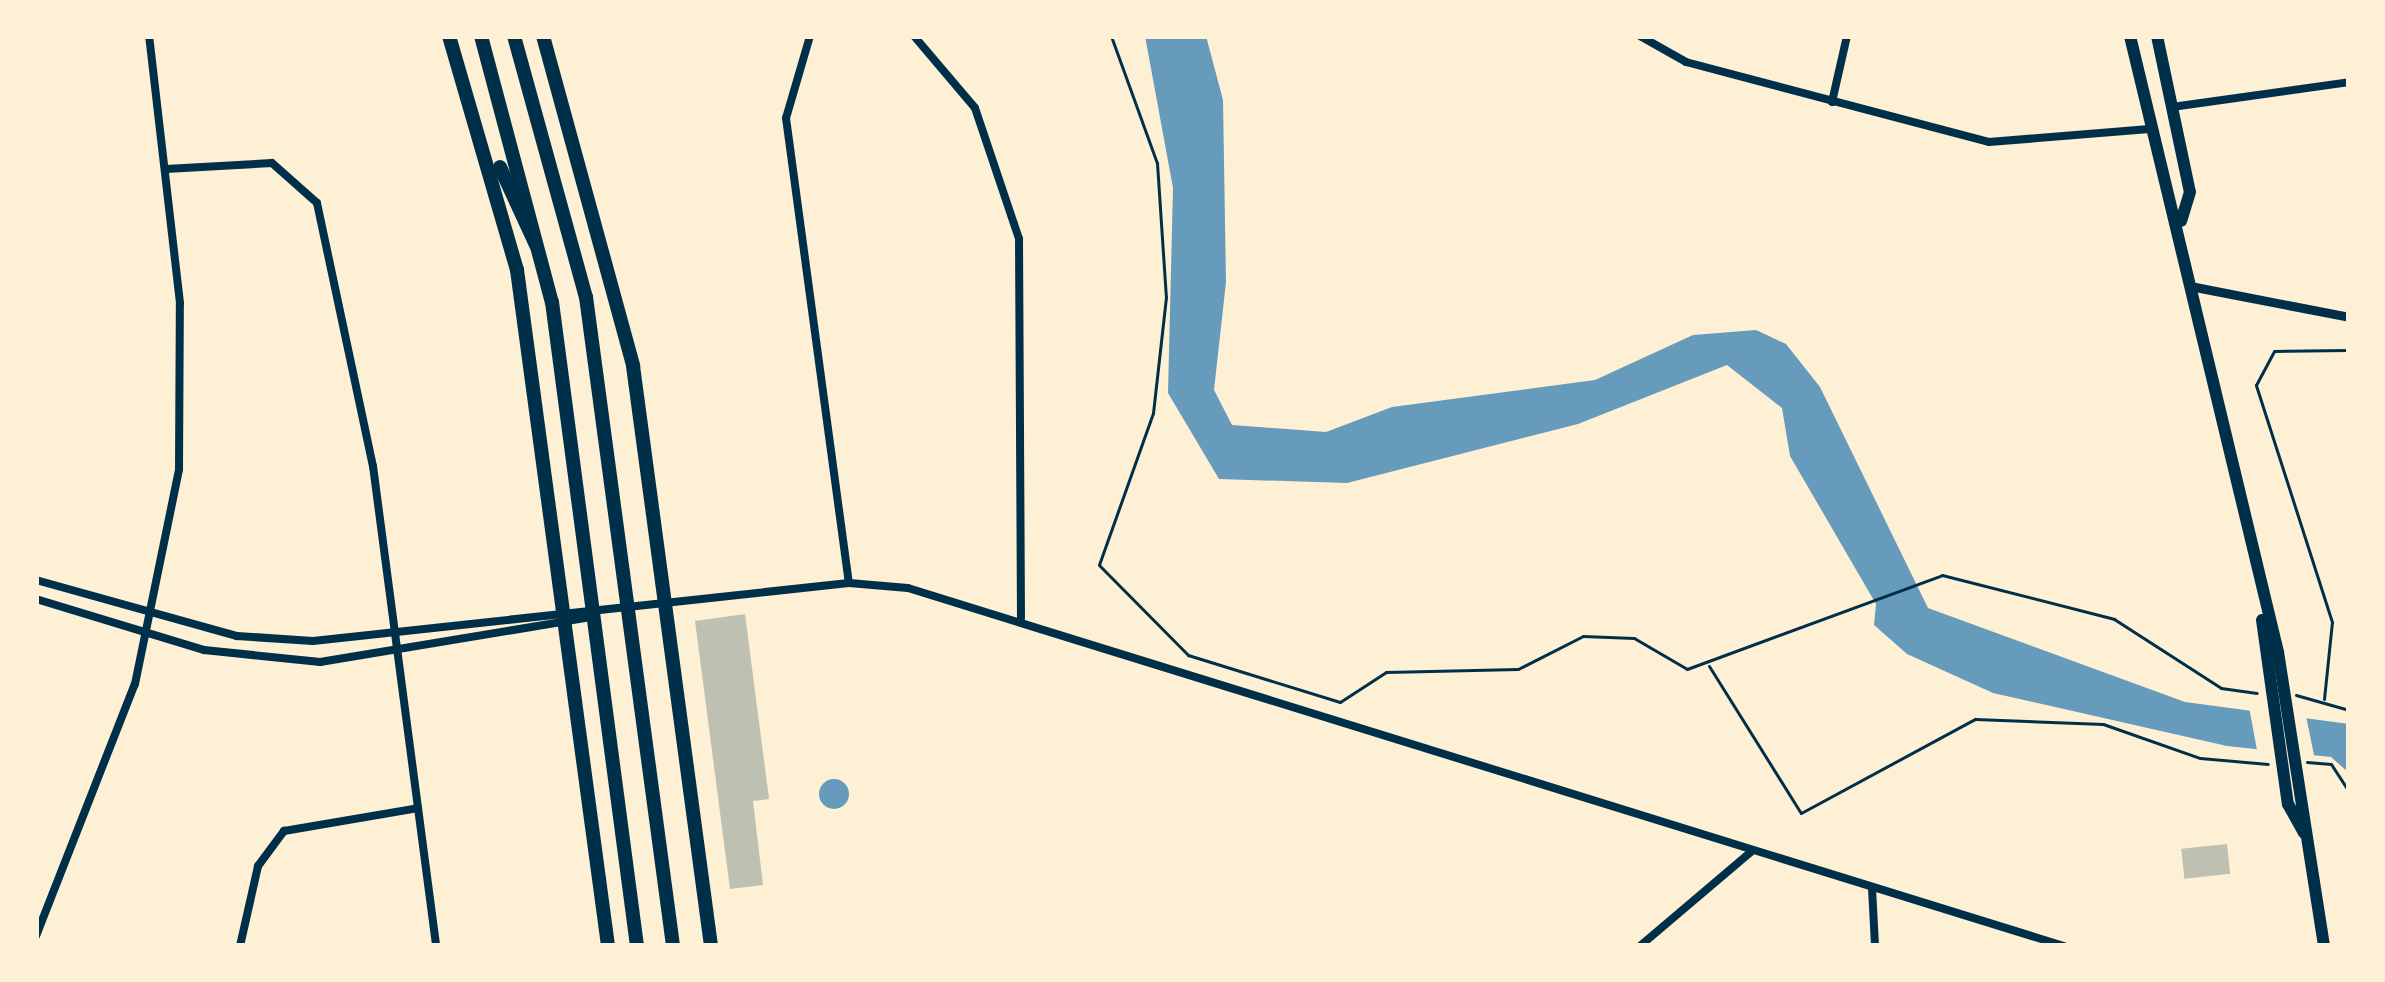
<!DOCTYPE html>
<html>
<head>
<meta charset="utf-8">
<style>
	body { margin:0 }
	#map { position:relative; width:2385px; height:982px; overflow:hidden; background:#fdf0d5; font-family:"DM Sans",sans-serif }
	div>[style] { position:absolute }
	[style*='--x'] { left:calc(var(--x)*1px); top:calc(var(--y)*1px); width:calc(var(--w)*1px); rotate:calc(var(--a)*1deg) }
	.water>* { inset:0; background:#669bbc }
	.round { border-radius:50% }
	.pier>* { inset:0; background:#fdf0d5 }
	.building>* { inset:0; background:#bec0b2; transform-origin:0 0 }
	.path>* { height:3px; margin:-1.5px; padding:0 1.5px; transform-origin:1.5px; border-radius:1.5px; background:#003049 }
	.minor>* { height:8px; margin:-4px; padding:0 4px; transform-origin:4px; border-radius:4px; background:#003049 }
	.tertiary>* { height:9px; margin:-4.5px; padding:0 4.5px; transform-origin:4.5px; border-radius:4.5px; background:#003049 }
	.primary>* { height:12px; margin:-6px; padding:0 6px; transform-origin:6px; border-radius:6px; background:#003049 }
	.trunk>* { height:14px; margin:-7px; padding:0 7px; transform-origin:7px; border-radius:7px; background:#003049 }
	span { translate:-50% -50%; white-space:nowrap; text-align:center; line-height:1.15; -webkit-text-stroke:10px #fdf0d5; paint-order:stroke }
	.frame { position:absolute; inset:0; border:39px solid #fdf0d5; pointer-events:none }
</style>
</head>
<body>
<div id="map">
	<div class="water">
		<div style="clip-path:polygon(1145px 36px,1206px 36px,1223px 100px,1226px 282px,1214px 390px,1232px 425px,1326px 432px,1392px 407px,1595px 380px,1693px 335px,1756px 330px,1786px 344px,1820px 387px,1928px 608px,2185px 702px,2349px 724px,2349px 773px,2331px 757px,2227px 746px,1993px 693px,1907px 654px,1874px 625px,1876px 604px,1790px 456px,1782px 408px,1727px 365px,1578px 424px,1347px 483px,1219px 479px,1168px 393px,1173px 188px)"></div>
		<div class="round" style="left:819px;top:779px;width:30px;height:30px"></div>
	</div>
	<div class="pier">
		<div style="clip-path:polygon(2249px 707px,2305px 711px,2315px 760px,2257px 750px)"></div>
	</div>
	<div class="building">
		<div style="clip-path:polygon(745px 614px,769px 799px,753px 801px,763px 885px,730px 889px,695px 621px)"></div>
		<div style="left:2227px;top:844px;width:30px;height:46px;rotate:84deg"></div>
	</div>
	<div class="path">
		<div style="--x:1111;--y:36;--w:135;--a:70.1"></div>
		<div style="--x:1157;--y:163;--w:134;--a:86.2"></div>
		<div style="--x:1166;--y:297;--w:117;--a:96.4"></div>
		<div style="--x:1153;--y:413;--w:161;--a:109.6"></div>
		<div style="--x:1099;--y:565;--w:127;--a:45.3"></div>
		<div style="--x:1188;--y:655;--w:159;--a:17.2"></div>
		<div style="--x:1340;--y:702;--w:55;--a:-33.1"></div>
		<div style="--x:1386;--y:672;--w:132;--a:-1.3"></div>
		<div style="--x:1518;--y:669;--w:73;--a:-26.9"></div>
		<div style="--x:1583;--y:636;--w:51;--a:2.2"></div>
		<div style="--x:1634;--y:638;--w:61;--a:30.3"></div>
		<div style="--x:1687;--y:669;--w:272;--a:-20.2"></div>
		<div style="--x:1942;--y:575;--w:178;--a:14.3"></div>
		<div style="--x:2114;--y:619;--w:127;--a:32.8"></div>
		<div style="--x:2221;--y:688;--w:36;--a:8"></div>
		<div style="--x:1709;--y:666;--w:173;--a:58"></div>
		<div style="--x:1801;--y:813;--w:198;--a:-28.4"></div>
		<div style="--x:1975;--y:719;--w:128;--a:2.2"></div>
		<div style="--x:2103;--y:724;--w:103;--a:19.3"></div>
		<div style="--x:2200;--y:758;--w:68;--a:5"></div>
		<div style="--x:2296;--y:695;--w:55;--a:15.8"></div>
		<div style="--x:2324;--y:699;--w:77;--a:-84.1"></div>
		<div style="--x:2332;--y:622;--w:249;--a:-107.8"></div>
		<div style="--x:2256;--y:385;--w:38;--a:-62"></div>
		<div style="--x:2274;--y:351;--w:75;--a:-0.8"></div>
		<div style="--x:2307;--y:762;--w:24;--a:5"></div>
		<div style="--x:2331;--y:764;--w:33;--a:57"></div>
	</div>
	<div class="minor">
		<div style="--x:810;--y:36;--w:85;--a:106.3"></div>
		<div style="--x:786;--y:118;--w:469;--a:82.3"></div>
		<div style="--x:914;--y:36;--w:94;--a:49.7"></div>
		<div style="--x:975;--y:108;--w:138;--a:71.4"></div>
		<div style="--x:1019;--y:239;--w:379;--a:89.7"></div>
		<div style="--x:1640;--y:36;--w:53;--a:29.5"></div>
		<div style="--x:1686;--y:62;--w:313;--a:14.8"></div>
		<div style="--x:1989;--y:142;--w:161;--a:-4.6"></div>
		<div style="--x:1832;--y:102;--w:68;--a:-77.2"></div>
		<div style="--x:2172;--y:107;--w:179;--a:-8"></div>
		<div style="--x:166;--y:169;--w:106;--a:-3.2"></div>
		<div style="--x:272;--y:163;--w:60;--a:41.6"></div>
		<div style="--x:317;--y:203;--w:269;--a:78"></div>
		<div style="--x:373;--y:466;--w:484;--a:82.5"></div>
		<div style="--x:36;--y:580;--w:209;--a:15.6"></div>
		<div style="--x:237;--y:636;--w:76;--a:3.8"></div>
		<div style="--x:313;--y:641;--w:539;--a:-6.18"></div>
		<div style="--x:849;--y:583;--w:59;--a:4.8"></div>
		<div style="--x:908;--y:588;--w:1210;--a:17.21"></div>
		<div style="--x:36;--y:599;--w:176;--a:16.9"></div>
		<div style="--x:204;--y:650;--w:117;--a:5.9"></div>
		<div style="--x:320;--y:662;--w:276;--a:-9.4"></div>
		<div style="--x:1872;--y:888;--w:58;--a:87"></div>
		<div style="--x:36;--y:936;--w:271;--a:-68.6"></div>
		<div style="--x:135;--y:684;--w:219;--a:-78.4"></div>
		<div style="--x:179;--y:469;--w:166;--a:-89.7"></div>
		<div style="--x:180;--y:303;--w:269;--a:-96.6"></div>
		<div style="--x:240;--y:946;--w:82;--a:-77.3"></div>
		<div style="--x:258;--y:866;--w:44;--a:-53.4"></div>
		<div style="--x:284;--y:831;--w:136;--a:-9.7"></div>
		<div style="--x:1640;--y:946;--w:148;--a:-40.3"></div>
	</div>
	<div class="tertiary">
		<div style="--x:2195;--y:287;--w:157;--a:11"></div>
	</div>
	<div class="primary">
		<div style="--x:2130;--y:36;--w:634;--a:76.49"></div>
		<div style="--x:2278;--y:652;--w:298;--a:81.1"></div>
		<div style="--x:2157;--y:36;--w:159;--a:78.1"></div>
		<div style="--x:2190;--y:192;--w:30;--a:107"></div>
		<div style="--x:2262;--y:620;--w:186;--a:82"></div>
		<div style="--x:2288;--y:804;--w:33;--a:61"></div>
	</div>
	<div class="trunk">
		<div style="--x:449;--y:36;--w:244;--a:73.8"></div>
		<div style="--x:517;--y:270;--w:682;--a:82.33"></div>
		<div style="--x:481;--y:36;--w:275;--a:75.1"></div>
		<div style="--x:552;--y:302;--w:650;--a:82.48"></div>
		<div style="--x:514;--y:36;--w:271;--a:74.6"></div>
		<div style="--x:586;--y:297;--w:655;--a:82.36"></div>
		<div style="--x:543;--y:36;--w:342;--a:74.7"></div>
		<div style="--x:633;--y:366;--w:585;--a:82.34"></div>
		<div style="--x:500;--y:167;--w:86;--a:65.2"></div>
	</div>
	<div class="frame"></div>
</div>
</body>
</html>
